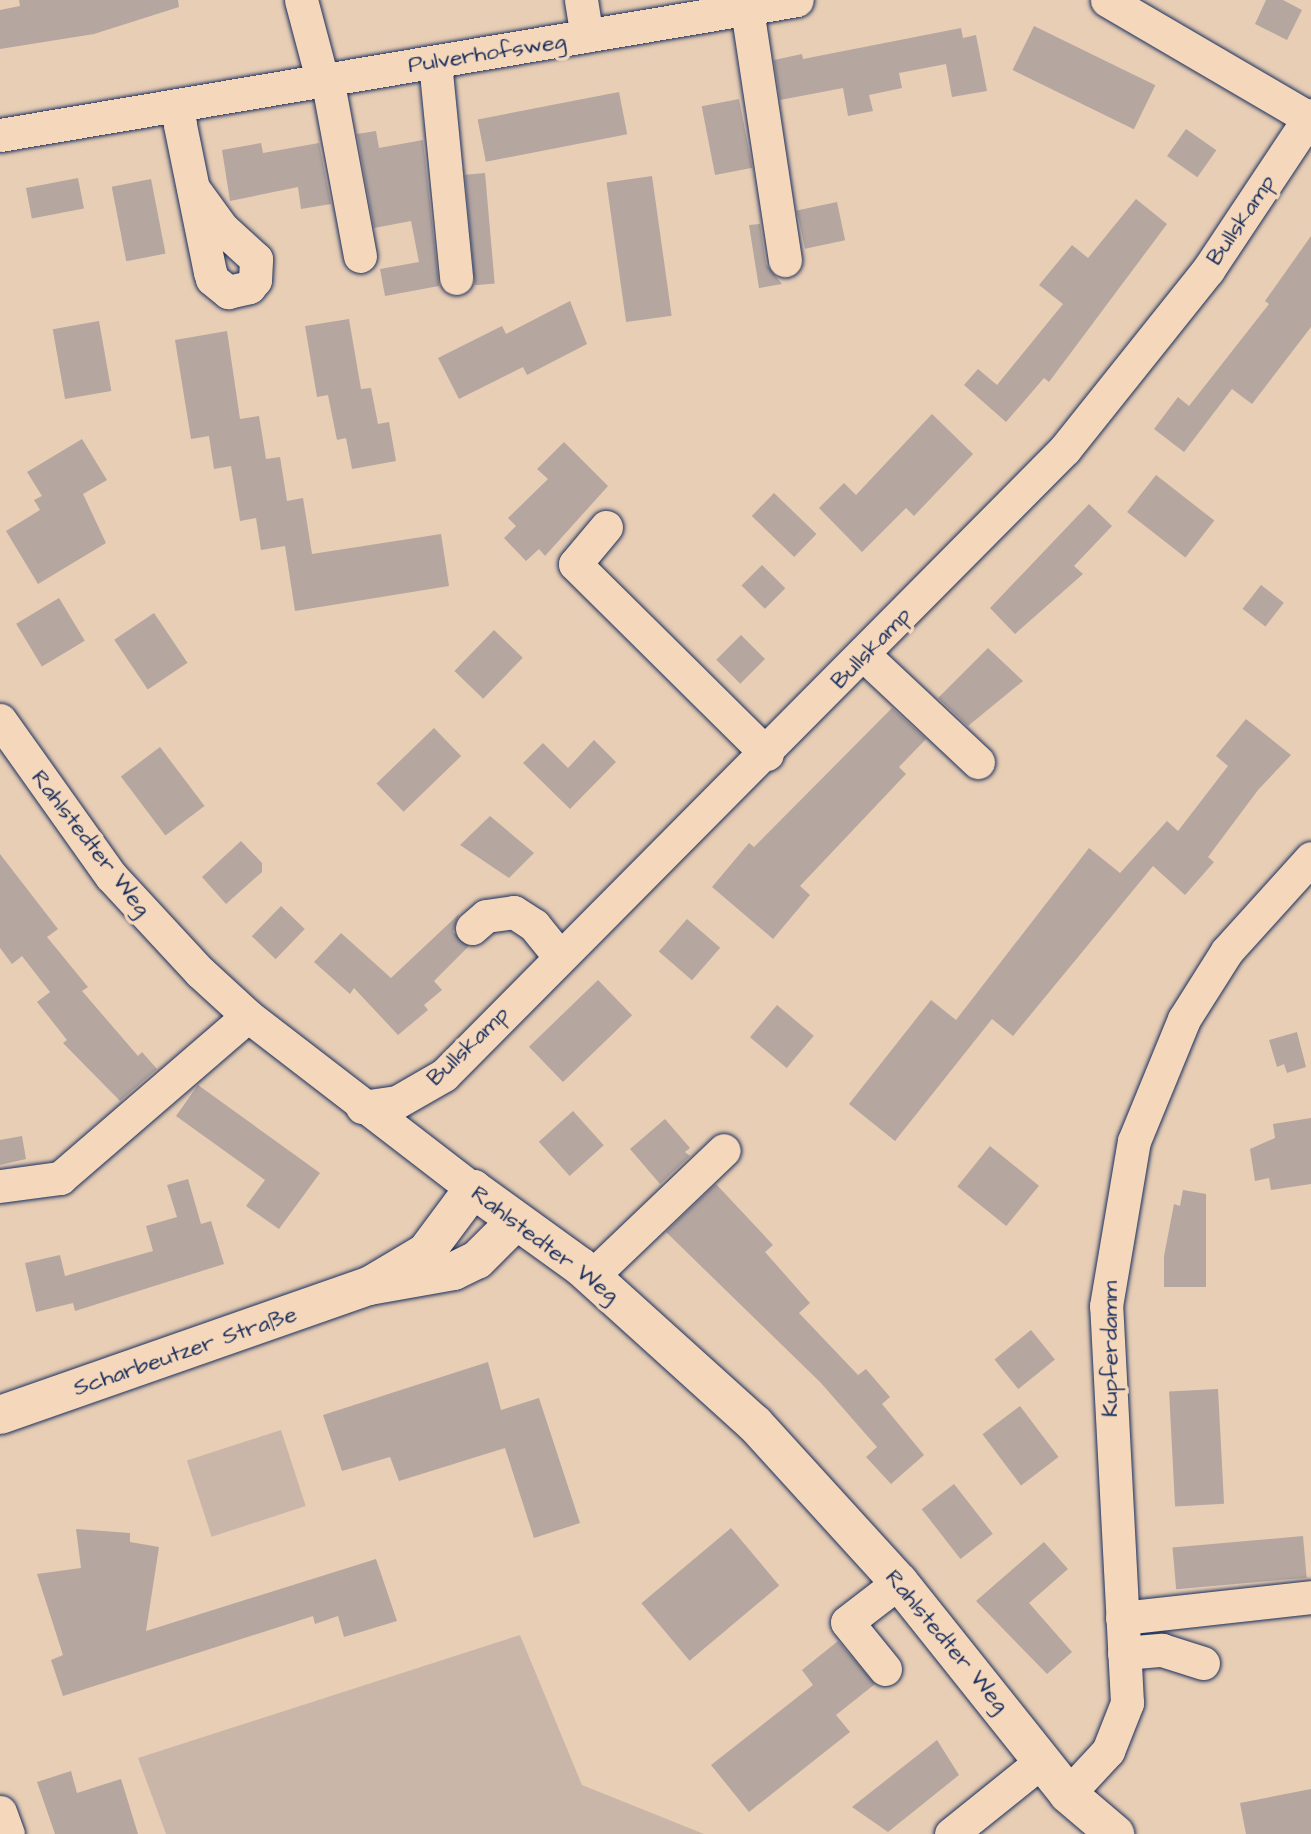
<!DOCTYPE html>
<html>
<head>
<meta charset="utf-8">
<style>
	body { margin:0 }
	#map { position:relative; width:1311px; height:1834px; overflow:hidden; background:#e8ceb5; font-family:"Architects Daughter",sans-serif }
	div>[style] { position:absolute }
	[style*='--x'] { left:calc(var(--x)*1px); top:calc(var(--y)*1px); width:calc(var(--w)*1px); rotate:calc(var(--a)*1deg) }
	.green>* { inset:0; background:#cab6a9; transform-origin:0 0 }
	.building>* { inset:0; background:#b5a6a0; transform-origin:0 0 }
	.roads { filter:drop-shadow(0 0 2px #1b2f5e) drop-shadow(0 0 2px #1b2f5e) }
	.minor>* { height:33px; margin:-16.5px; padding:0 16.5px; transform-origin:16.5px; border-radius:16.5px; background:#f5d8bb }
	.major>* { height:38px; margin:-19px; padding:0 19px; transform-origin:19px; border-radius:19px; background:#f5d8bb }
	span { translate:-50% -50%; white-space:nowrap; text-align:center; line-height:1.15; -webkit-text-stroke:7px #f5d8bb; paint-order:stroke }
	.street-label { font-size:23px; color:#1b2f5e }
</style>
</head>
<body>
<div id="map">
	<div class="green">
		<div style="left:281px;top:1430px;width:80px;height:99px;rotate:72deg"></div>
		<div style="clip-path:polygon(520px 1635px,582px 1785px,704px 1834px,166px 1834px,138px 1758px)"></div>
	</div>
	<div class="building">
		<div style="clip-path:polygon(19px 0,178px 0,179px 7px,94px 34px,0 49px,0 10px,20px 6px)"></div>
		<div style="clip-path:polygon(1266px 0,1283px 0,1302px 10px,1287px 40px,1255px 24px)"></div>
		<div style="left:1034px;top:26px;width:135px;height:49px;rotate:26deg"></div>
		<div style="clip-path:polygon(961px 28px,963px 38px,976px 35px,987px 91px,952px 97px,946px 64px,899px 73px,902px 88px,869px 95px,873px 111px,848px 116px,843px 88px,780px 100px,774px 60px,802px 54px,803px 59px)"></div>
		<div style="left:619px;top:92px;width:43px;height:144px;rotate:79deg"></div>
		<div style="left:739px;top:99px;width:70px;height:38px;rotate:79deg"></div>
		<div style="left:1186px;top:129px;width:37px;height:33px;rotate:35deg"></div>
		<div style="clip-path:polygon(376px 131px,379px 148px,423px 140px,439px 286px,385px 296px,380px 269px,419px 262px,411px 221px,374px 228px,357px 134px)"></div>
		<div style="clip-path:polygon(261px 143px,263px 153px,319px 143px,331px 204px,301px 209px,298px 187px,230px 201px,222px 150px)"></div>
		<div style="left:485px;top:173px;width:111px;height:20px;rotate:85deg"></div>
		<div style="left:652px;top:176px;width:141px;height:46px;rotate:82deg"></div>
		<div style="left:78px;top:178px;width:31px;height:53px;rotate:79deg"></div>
		<div style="left:151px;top:179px;width:76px;height:40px;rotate:79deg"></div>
		<div style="clip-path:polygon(1136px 199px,1167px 224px,1049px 382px,1044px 378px,1006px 422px,964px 385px,978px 369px,997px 385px,1063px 304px,1039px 285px,1072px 245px,1088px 258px)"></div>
		<div style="left:837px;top:202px;width:39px;height:41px;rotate:78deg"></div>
		<div style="clip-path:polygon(760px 224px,766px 264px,782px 284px,759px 288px,749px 225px)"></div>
		<div style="clip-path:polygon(1311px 236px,1311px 327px,1252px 404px,1232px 389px,1184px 452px,1154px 429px,1178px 397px,1189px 406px,1269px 304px,1265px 301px)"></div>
		<div style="clip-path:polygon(570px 301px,587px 344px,527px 375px,523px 367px,459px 399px,438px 358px,502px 326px,506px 334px)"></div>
		<div style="clip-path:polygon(349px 319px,361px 389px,371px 388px,378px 424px,389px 422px,396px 461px,352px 469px,346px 438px,337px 440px,328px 395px,317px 397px,305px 326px)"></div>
		<div style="left:99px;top:321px;width:71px;height:47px;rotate:80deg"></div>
		<div style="clip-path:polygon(227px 331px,240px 419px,259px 416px,266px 459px,280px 457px,287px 501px,303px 498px,312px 554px,441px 534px,449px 586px,295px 611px,285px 546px,261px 550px,256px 518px,240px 521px,231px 466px,214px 469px,209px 436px,191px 439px,175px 340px)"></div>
		<div style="clip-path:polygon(932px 414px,973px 454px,914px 516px,906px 508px,862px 552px,819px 508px,844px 483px,856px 495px)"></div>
		<div style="clip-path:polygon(82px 439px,107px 480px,83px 494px,106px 543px,38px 584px,6px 531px,40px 510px,34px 500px,42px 496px,27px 472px)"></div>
		<div style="clip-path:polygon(564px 442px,608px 486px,545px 556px,539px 549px,526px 561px,504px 538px,516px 526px,508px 518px,548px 479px,537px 469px)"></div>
		<div style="left:1156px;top:475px;width:74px;height:47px;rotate:38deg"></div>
		<div style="left:774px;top:493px;width:59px;height:32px;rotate:44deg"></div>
		<div style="clip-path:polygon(1089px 504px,1112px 526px,1074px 566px,1083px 574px,1015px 634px,990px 608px)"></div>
		<div style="left:762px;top:565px;width:33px;height:29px;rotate:45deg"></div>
		<div style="left:1261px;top:585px;width:29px;height:30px;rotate:38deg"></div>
		<div style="left:59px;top:598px;width:50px;height:50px;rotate:59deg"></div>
		<div style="left:154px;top:613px;width:60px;height:48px;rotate:56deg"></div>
		<div style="left:494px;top:630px;width:40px;height:57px;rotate:44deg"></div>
		<div style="left:741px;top:635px;width:34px;height:35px;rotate:45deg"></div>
		<div style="clip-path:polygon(988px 648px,1023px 681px,968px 726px,938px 698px)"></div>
		<div style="clip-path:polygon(892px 708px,926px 739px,899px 767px,906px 774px,800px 886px,810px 895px,773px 939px,712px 887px,749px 843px,754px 847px)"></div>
		<div style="clip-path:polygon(1246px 719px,1291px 755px,1258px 790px,1208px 857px,1214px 862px,1185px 895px,1153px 866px,1013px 1036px,992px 1019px,895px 1141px,849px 1104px,931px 1000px,956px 1020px,1089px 848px,1120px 873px,1167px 821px,1178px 831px,1228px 766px,1216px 756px)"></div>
		<div style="left:434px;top:728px;width:39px;height:80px;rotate:46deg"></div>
		<div style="clip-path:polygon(594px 740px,616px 762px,570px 809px,523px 763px,543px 743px,568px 768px)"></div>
		<div style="left:160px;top:747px;width:74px;height:49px;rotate:53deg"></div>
		<div style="clip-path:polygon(490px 816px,534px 853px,509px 878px,460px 845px)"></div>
		<div style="clip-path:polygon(241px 841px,262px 863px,262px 872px,226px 904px,202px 877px)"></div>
		<div style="clip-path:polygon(0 854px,58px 929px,47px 937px,88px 987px,82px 991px,138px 1056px,142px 1052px,157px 1069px,120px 1101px,63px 1043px,67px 1040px,37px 1002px,50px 992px,22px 956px,12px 964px,0 948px)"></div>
		<div style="left:281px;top:906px;width:33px;height:42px;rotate:44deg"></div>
		<div style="clip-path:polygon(459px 914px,453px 932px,469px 946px,434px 981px,442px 990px,424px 1005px,428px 1010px,398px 1035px,354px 988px,350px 994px,314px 962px,341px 933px,391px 978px)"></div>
		<div style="left:687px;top:919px;width:44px;height:43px;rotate:41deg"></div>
		<div style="left:598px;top:980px;width:49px;height:96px;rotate:46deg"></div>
		<div style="left:777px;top:1005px;width:48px;height:42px;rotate:40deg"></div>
		<div style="clip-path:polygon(1297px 1032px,1306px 1067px,1287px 1073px,1284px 1064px,1277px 1067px,1269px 1040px)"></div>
		<div style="clip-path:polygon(198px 1085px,320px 1173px,279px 1229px,246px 1206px,265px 1180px,176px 1116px)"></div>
		<div style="left:573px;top:1111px;width:46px;height:46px;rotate:48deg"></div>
		<div style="clip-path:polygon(1311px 1118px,1311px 1184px,1271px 1190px,1269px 1178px,1255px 1181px,1250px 1149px,1275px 1138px,1273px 1124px)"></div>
		<div style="clip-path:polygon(665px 1119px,690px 1148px,685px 1152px,690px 1156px,660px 1184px,630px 1149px)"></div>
		<div style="clip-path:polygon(22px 1136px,26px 1159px,0 1165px,0 1140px)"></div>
		<div style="left:990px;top:1146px;width:63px;height:52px;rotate:39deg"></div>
		<div style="clip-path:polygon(188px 1179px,201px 1224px,211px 1221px,224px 1264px,75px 1311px,73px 1303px,36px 1312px,25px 1263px,60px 1255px,65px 1276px,153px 1251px,146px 1226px,177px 1217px,167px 1185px)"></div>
		<div style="clip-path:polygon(716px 1184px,773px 1245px,765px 1252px,810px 1303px,799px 1313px,858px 1375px,866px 1369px,890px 1397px,882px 1404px,924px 1455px,891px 1484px,866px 1457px,877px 1447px,821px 1383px,666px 1232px)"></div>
		<div style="clip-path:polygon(1183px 1190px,1206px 1194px,1206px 1287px,1164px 1287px,1164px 1256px,1174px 1204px,1180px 1206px)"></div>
		<div style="left:1031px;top:1330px;width:38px;height:47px;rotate:51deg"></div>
		<div style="clip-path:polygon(488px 1362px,501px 1410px,539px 1398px,580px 1523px,534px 1538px,505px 1448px,399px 1481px,390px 1457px,342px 1471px,323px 1415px)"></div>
		<div style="left:1218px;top:1389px;width:115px;height:49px;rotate:87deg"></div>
		<div style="left:1020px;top:1406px;width:64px;height:47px;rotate:53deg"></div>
		<div style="left:954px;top:1484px;width:63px;height:41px;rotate:52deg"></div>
		<div style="left:731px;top:1528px;width:75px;height:117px;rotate:50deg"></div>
		<div style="clip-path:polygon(76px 1529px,130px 1533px,130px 1542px,159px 1547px,146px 1631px,376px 1559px,397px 1621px,344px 1637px,338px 1616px,315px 1624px,313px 1616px,63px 1696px,51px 1660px,63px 1655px,37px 1574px,81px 1568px)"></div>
		<div style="left:1303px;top:1536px;width:42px;height:131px;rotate:85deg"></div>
		<div style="clip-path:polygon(1044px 1542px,1068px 1569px,1029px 1603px,1072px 1652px,1047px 1674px,976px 1601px)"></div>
		<div style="clip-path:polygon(838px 1641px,875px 1684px,836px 1715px,850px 1732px,749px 1812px,711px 1765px,813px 1685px,802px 1670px)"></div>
		<div style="clip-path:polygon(937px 1740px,959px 1775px,888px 1832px,852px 1807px)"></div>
		<div style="clip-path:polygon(71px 1771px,77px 1793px,121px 1779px,138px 1834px,55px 1834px,37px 1782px)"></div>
		<div style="clip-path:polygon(1311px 1789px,1311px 1834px,1246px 1834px,1240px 1803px)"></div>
	</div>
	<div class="roads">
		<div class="minor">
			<div style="--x:301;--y:0;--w:82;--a:75.1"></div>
			<div style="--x:581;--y:0;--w:36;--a:81"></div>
			<div style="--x:1107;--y:0;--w:236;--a:30.3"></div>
			<div style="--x:747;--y:9;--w:254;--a:81.4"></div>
			<div style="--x:435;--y:62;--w:217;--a:84.4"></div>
			<div style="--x:327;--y:78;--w:181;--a:79.5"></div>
			<div style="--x:177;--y:105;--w:20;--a:81"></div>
			<div style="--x:180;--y:125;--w:150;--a:78.5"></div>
			<div style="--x:210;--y:272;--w:7;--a:74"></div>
			<div style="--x:212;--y:279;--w:21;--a:39"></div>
			<div style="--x:228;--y:292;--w:22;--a:-13"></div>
			<div style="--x:249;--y:287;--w:9;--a:-49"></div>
			<div style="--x:255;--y:280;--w:21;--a:-87"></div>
			<div style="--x:256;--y:259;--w:46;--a:-137.6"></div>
			<div style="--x:222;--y:228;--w:49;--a:-125.9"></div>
			<div style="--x:0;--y:135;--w:808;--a:-9.61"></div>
			<div style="--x:606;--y:527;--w:48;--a:130"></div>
			<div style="--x:575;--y:564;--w:270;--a:44.7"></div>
			<div style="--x:865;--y:656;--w:155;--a:43.2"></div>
			<div style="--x:0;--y:720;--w:191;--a:54.6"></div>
			<div style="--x:111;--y:876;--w:131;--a:47.2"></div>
			<div style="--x:200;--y:972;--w:65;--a:42.5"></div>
			<div style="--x:248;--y:1016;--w:284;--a:37.6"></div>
			<div style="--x:472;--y:928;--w:18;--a:-41"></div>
			<div style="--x:486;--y:916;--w:28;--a:-8"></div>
			<div style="--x:514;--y:912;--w:24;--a:33"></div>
			<div style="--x:534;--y:925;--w:40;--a:51"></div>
			<div style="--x:362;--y:1107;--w:35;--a:-8"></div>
			<div style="--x:397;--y:1102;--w:54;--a:-29.9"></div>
			<div style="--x:444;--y:1075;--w:882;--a:-45.23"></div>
			<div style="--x:1065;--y:449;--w:229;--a:-51.4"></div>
			<div style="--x:1208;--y:270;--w:186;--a:-56.4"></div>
			<div style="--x:0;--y:1186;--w:61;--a:-7.6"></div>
			<div style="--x:60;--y:1178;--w:248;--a:-40.8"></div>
			<div style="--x:592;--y:1276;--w:182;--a:-43.7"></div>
			<div style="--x:1122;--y:1618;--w:190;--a:-6.3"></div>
			<div style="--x:1124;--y:1653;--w:38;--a:-5"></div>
			<div style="--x:1162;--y:1650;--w:43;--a:17.6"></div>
			<div style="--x:885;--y:1669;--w:60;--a:-129"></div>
			<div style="--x:847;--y:1622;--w:66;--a:-37.6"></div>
			<div style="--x:1068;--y:1794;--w:59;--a:-47.1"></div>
			<div style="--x:1108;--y:1751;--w:52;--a:-68.4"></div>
			<div style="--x:1127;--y:1703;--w:398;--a:-93"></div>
			<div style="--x:1106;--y:1306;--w:167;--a:-80.4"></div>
			<div style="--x:1134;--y:1141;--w:132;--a:-67.7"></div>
			<div style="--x:1184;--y:1019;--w:80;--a:-57.7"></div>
			<div style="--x:1227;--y:951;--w:125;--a:-47.9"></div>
			<div style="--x:0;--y:1812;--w:23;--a:70"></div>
			<div style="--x:951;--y:1834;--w:118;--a:-38.8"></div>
		</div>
		<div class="major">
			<div style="--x:369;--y:1286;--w:66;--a:-30.8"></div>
			<div style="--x:426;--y:1252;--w:79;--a:-53.3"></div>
			<div style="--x:473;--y:1189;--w:133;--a:35.8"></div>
			<div style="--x:581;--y:1267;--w:234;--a:42.1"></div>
			<div style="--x:755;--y:1424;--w:214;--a:47.7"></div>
			<div style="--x:899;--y:1582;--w:271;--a:51.4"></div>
			<div style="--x:1068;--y:1794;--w:62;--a:40.4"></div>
			<div style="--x:0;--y:1415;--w:391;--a:-19.3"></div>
			<div style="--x:369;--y:1286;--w:86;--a:-10"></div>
			<div style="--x:454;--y:1271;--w:25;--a:-26"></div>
			<div style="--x:477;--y:1260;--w:54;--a:-45"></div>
		</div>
	</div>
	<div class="street-label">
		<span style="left:487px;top:53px;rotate:-9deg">Pulverhofsweg</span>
		<span style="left:1241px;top:220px;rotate:-56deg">Bullskamp</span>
		<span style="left:871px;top:648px;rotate:-46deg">Bullskamp</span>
		<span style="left:91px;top:843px;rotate:52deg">Rahlstedter Weg</span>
		<span style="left:468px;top:1046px;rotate:-44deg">Bullskamp</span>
		<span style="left:545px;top:1244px;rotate:37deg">Rahlstedter Weg</span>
		<span style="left:1110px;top:1349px;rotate:-90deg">Kupferdamm</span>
		<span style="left:185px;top:1351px;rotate:-19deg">Scharbeutzer Straße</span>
		<span style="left:947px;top:1641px;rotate:50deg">Rahlstedter Weg</span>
	</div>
</div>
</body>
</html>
